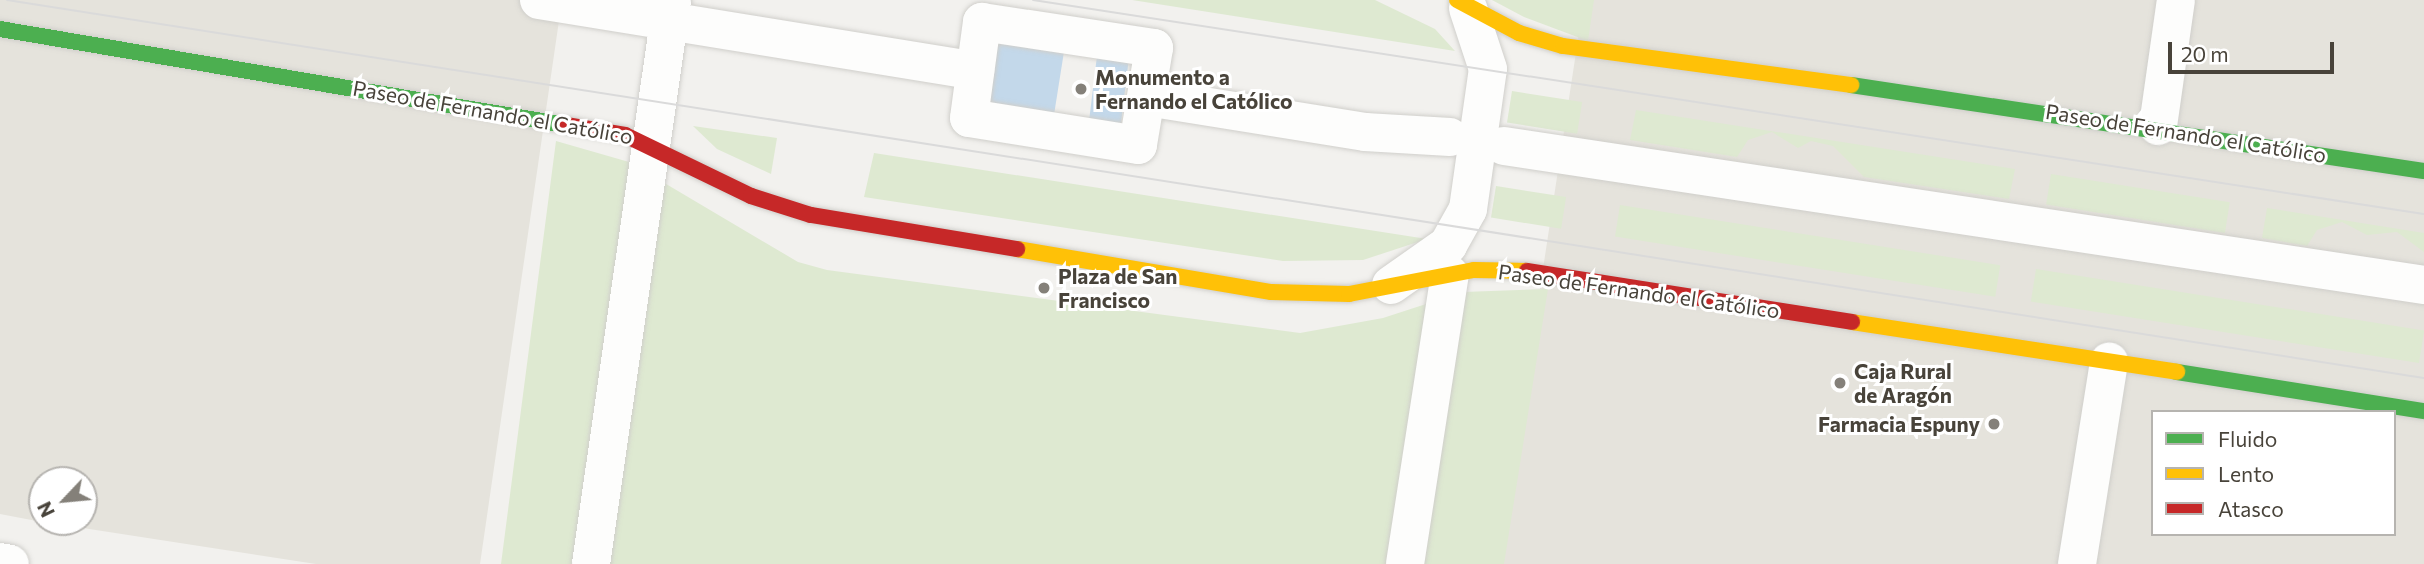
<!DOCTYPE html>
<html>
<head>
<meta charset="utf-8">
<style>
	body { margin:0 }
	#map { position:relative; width:2424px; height:564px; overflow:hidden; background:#f2f1ee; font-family:Commissioner,sans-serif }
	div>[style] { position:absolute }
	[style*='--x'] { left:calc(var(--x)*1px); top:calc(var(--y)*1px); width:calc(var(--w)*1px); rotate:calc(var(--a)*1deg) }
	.residential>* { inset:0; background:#e5e3dc }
	.green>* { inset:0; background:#dee9d1; transform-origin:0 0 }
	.water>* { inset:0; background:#c3d8ea; transform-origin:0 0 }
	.roads { filter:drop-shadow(0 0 2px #d0cfcb) drop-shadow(0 0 2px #d0cfcb) }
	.street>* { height:38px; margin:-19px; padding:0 19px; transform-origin:19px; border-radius:19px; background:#fdfdfc }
	.fast>* { height:16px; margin:-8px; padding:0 8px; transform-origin:8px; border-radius:8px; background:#4caf50 }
	.slow>* { height:16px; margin:-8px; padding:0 8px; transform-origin:8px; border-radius:8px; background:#ffc107 }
	.jam>* { height:16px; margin:-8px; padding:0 8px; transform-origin:8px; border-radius:8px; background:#c62828 }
	.tram>* { height:2px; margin:-1px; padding:0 1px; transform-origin:1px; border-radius:1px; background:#dadada }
	.dots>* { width:19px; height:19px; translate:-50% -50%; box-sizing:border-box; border:4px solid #fff; border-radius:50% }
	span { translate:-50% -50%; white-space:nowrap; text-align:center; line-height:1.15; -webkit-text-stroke:6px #fff; paint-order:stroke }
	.poi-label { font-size:21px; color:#48433a; font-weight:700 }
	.left { translate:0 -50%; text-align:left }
	.right { translate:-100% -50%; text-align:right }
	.street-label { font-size:21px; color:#48433a }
	.legend { position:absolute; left:2151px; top:410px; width:245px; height:126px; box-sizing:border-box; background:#fff; border:2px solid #b6b4b0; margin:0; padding:9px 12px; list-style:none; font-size:21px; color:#48433a }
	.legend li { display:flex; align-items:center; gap:14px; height:35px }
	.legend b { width:35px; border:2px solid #b6b4b0 }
	.north { position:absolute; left:28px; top:466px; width:70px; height:70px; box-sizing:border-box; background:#fff; border:2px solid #b6b4b0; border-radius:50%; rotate:244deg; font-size:19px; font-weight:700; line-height:28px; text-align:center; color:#48433a }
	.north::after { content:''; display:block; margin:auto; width:24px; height:32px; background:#848079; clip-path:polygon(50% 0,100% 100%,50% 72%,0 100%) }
	.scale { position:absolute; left:2168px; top:42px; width:166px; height:32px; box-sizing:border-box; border:4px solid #48433a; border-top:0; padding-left:9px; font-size:21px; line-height:24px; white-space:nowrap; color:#48433a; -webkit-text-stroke:5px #fff; paint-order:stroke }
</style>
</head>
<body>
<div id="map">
	<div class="residential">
		<div style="clip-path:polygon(0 0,562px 0,480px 564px,316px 564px,44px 522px,84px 522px,84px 480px,42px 480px,42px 522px,0 514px)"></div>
		<div style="clip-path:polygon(evenodd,1584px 0,2424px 0,2424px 564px,1498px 564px,1584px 0,2153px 412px,2394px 412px,2394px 534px,2153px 534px,2153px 412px)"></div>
	</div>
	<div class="green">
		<div style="clip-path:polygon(1132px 0,1375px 0,1435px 29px,1455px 51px)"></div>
		<div style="clip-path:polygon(1492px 0,1594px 0,1588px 41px,1524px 17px)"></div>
		<div style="left:1512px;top:91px;width:71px;height:32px;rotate:9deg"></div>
		<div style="clip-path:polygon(1636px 110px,2015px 169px,2009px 199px,1864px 177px,1833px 146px,1811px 141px,1798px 148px,1772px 132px,1748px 140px,1737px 157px,1630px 140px)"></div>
		<div style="clip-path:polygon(693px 126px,777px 138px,771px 174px,717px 149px)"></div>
		<div style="clip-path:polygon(556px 141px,629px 162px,798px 262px,827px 270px,1300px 333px,1383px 318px,1463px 292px,1548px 289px,1504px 564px,501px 564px)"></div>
		<div style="clip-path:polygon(874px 153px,1427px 239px,1363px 260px,1283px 261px,864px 197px)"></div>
		<div style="left:2051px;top:174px;width:181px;height:31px;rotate:9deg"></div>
		<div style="left:1496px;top:186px;width:71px;height:32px;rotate:9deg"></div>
		<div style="left:1620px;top:205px;width:385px;height:32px;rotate:9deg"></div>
		<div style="clip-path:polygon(2267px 208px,2424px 233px,2424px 252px,2397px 232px,2367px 235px,2342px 222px,2317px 230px,2307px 246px,2262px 238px)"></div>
		<div style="left:2036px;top:269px;width:393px;height:33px;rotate:9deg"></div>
	</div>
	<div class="water">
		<div style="left:998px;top:40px;width:67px;height:68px;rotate:9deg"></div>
		<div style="left:1097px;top:56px;width:32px;height:68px;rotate:7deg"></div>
	</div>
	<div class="roads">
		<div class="street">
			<div style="--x:539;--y:0;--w:442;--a:9.2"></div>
			<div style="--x:982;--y:22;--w:174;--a:8.6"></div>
			<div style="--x:1154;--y:48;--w:98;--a:99.4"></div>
			<div style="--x:1138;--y:145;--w:171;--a:-170.9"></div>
			<div style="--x:969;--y:118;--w:97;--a:-82.3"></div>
			<div style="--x:1147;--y:97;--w:221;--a:9.1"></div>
			<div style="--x:1365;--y:132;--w:85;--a:3.4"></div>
			<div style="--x:2158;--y:126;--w:127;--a:-81.9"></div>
			<div style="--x:1504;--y:146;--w:930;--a:8.59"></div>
			<div style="--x:1391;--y:285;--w:70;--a:-35.1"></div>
			<div style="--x:1448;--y:245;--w:41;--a:-60.9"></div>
			<div style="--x:1468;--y:209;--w:141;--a:-81.9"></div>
			<div style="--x:1488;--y:69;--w:64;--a:-108.2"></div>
			<div style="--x:0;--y:562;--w:10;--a:11"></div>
			<div style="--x:591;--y:564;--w:570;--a:-81.83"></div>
			<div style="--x:1405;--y:564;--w:293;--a:-81.2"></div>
			<div style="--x:2077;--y:564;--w:205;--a:-81"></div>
		</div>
		<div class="fast">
			<div style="--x:0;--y:29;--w:574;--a:9.63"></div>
			<div style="--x:1851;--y:85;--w:579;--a:8.54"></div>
			<div style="--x:2177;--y:372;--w:250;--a:9"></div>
		</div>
		<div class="slow">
			<div style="--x:1457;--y:0;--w:70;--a:28"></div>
			<div style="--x:1519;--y:33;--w:46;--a:16.5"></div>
			<div style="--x:1563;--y:46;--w:291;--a:7.7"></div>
			<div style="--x:1017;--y:249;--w:258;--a:9.6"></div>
			<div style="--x:1271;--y:292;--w:78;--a:1.5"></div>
			<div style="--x:1349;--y:294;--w:127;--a:-10.9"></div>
			<div style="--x:1474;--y:270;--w:53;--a:1.1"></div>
			<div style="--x:1852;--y:322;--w:329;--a:8.7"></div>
		</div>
		<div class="jam">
			<div style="--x:566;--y:125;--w:60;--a:9.6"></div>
			<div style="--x:625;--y:135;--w:140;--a:25.8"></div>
			<div style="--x:751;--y:196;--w:63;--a:17.6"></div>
			<div style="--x:811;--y:215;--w:209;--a:9.4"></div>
			<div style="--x:1527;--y:271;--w:329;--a:8.9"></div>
		</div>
	</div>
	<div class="tram">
		<div style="--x:7;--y:0;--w:2446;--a:8.89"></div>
		<div style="--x:1033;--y:0;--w:1407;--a:8.75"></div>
	</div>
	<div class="dots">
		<div style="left:1081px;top:89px;background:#848079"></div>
		<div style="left:1044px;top:288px;background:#848079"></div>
		<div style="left:1840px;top:383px;background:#848079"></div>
		<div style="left:1994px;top:424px;background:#848079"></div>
	</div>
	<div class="poi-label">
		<span class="left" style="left:1095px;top:89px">Monumento a<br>Fernando el Católico</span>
		<span class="left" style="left:1058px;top:288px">Plaza de San<br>Francisco</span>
		<span class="left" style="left:1854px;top:383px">Caja Rural<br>de Aragón</span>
		<span class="right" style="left:1980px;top:424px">Farmacia Espuny</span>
	</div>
	<div class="street-label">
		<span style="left:493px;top:112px;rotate:10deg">Paseo de Fernando el Católico</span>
		<span style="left:2186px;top:133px;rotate:9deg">Paseo de Fernando el Católico</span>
		<span style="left:1639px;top:291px;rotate:8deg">Paseo de Fernando el Católico</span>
	</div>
	<ul class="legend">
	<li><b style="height:9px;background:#4caf50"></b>Fluido</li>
	<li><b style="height:9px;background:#ffc107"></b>Lento</li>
	<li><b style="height:9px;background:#c62828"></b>Atasco</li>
	</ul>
	<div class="north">N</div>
	<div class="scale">20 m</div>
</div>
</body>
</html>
